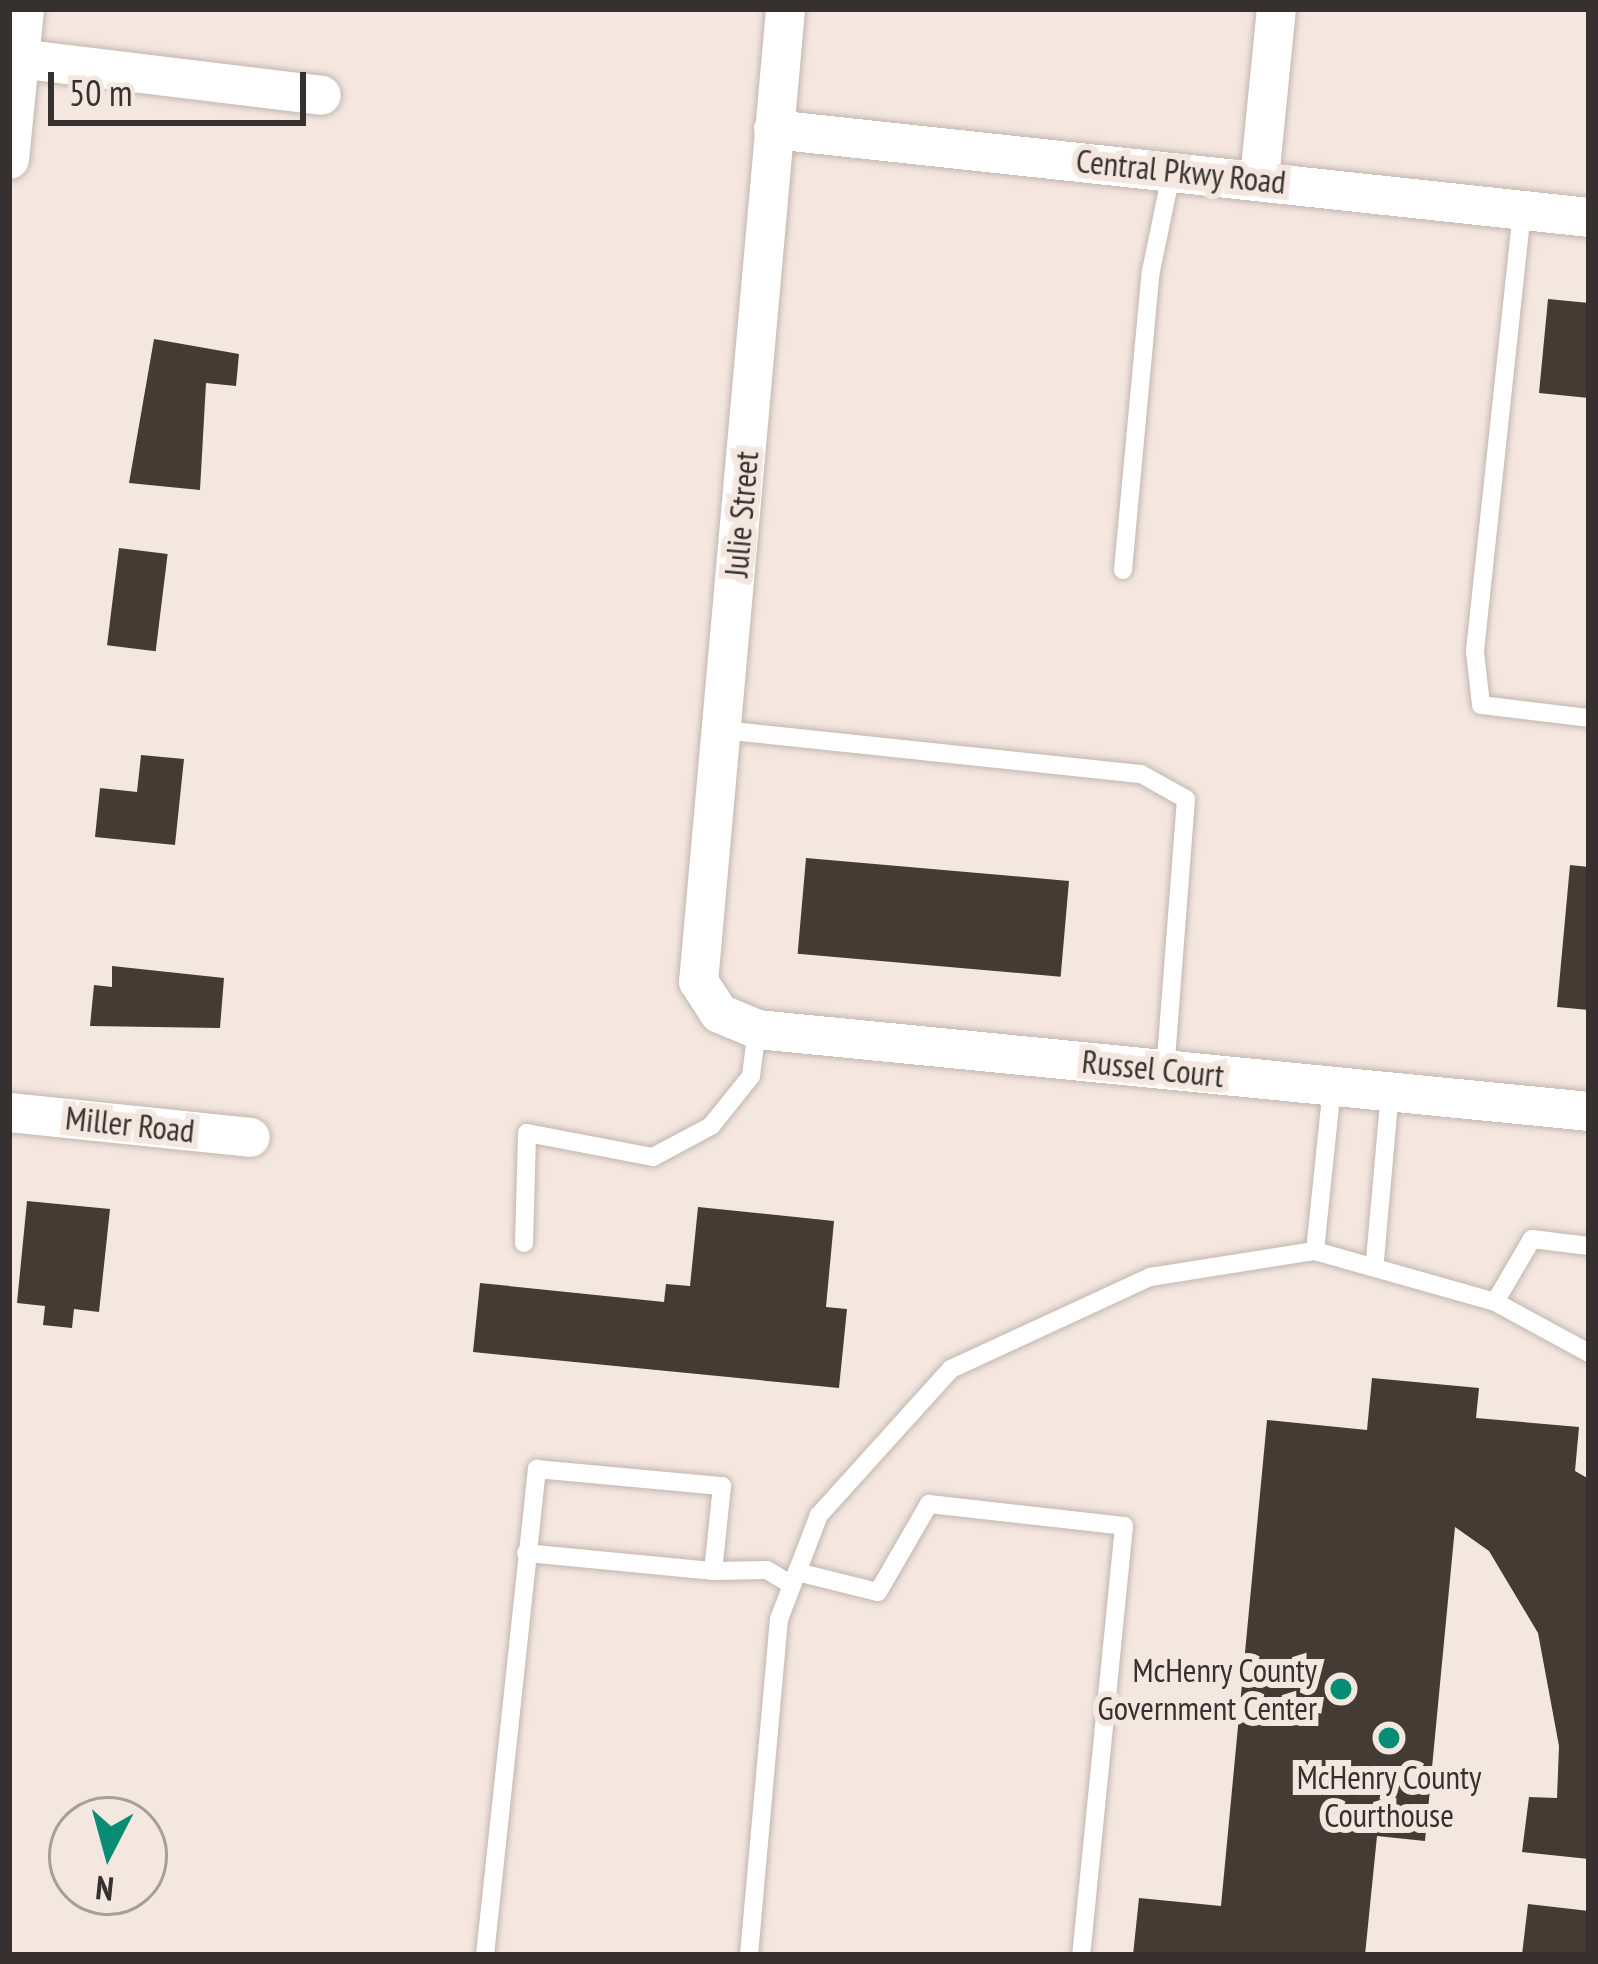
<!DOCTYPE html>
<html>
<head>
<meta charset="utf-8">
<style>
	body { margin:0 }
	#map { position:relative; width:1598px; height:1964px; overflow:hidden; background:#f4e7e0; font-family:"PT Sans Narrow",sans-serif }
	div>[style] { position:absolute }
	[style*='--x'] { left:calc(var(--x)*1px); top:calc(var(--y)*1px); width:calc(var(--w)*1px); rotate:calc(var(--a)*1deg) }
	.building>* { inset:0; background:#443b35; transform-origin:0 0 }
	.roads { filter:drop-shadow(0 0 3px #c2b6af) drop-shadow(0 0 3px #c2b6af) }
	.lane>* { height:18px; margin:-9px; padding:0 9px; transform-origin:9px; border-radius:9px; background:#fff }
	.street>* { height:39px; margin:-19.5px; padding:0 19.5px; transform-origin:19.5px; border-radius:19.5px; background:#fff }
	.dots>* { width:33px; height:33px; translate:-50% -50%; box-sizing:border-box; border:6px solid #f4e7e0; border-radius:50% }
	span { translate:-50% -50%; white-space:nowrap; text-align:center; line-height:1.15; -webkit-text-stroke:12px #f4e7e0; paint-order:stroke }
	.street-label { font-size:33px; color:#36312e }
	.poi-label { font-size:33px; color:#36312e }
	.right { translate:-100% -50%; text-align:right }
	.frame { position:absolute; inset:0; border:12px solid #36312e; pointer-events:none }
	.north { position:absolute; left:48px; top:1796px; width:120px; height:120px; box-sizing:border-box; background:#f4e7e0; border:3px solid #a89e99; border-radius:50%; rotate:186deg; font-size:33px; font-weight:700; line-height:48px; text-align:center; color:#36312e }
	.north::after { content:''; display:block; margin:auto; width:42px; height:54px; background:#068d74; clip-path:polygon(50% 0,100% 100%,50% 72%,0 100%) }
	.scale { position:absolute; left:48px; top:72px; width:258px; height:54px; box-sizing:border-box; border:6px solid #36312e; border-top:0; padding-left:15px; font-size:36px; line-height:42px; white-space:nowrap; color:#36312e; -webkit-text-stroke:9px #f4e7e0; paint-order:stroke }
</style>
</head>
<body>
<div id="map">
	<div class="building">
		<div style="clip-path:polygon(1548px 299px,1589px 303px,1589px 398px,1539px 393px)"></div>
		<div style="clip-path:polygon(154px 339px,239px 354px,236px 386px,206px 383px,200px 490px,129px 483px)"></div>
		<div style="left:119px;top:548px;width:49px;height:98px;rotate:7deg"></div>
		<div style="clip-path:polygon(141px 755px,184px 759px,175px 845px,95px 837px,100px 788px,137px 792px)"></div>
		<div style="left:806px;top:858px;width:264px;height:96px;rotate:5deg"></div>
		<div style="clip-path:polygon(1570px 865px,1589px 867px,1589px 1010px,1557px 1007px)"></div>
		<div style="clip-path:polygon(112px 966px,224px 978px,220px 1028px,90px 1026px,94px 985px,112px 987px)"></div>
		<div style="clip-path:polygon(27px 1201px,110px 1209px,99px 1312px,74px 1309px,72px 1328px,43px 1325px,45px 1306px,17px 1303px)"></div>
		<div style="clip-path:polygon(698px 1207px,834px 1221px,826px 1307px,847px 1309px,839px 1388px,473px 1352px,480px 1283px,664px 1302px,666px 1284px,690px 1286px)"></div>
		<div style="clip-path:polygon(1372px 1378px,1479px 1388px,1476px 1418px,1579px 1427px,1575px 1471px,1589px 1479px,1589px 1859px,1522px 1852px,1529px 1797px,1557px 1798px,1559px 1746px,1538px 1633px,1489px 1551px,1455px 1527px,1425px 1841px,1377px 1836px,1365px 1955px,1133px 1955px,1139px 1898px,1221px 1906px,1267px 1420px,1367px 1430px)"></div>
		<div style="clip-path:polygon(1528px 1904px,1589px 1911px,1589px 1955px,1522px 1955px)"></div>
	</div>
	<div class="roads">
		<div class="lane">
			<div style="--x:1522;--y:211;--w:443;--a:96.1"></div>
			<div style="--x:1475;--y:652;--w:53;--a:83.5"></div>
			<div style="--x:1481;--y:705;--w:109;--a:6.9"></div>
			<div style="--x:1123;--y:570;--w:300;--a:-84.7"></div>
			<div style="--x:1151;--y:271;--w:103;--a:-78.3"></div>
			<div style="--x:722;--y:730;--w:421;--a:6"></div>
			<div style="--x:1141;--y:774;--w:51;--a:29.1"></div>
			<div style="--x:1186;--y:799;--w:271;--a:94.4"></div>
			<div style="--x:524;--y:1243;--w:110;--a:-88.4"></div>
			<div style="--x:527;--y:1133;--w:128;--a:10.8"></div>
			<div style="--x:653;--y:1157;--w:66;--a:-28.1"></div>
			<div style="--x:711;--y:1126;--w:64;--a:-51.3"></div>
			<div style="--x:751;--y:1076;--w:47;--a:-82.7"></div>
			<div style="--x:1315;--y:1251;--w:166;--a:-84.1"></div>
			<div style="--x:1375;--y:1260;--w:170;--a:-84.9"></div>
			<div style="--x:1495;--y:1302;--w:73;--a:-59.6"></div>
			<div style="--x:1532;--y:1239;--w:57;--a:7"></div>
			<div style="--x:526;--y:1553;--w:188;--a:5.5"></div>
			<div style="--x:797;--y:1572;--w:83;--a:13.9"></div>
			<div style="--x:878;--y:1592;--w:102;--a:-59.9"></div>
			<div style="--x:929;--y:1504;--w:196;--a:6.4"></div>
			<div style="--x:1124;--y:1526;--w:431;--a:95.7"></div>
			<div style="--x:485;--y:1955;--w:489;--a:-83.9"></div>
			<div style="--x:537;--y:1469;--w:186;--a:5.3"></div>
			<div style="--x:722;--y:1486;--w:85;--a:96"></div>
			<div style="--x:713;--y:1571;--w:54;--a:-1.1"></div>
			<div style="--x:767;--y:1570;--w:29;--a:31"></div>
			<div style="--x:749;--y:1955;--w:337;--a:-84.9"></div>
			<div style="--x:779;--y:1619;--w:111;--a:-69"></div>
			<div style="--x:819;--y:1515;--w:197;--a:-47.9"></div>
			<div style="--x:951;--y:1369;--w:219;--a:-24.8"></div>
			<div style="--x:1150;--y:1277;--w:167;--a:-9"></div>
			<div style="--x:1315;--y:1251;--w:187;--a:15.8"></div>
			<div style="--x:1495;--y:1302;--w:107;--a:28.5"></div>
		</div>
		<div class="street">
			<div style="--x:785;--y:9;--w:976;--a:95.11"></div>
			<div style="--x:698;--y:981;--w:38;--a:57"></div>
			<div style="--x:719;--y:1013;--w:41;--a:22.8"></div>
			<div style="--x:757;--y:1029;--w:836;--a:5.63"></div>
			<div style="--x:9;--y:57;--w:314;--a:6.9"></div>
			<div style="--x:773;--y:129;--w:821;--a:6.16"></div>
			<div style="--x:9;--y:159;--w:151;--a:-84.3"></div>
			<div style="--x:1259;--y:178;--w:170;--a:-84.3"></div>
			<div style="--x:9;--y:1112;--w:242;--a:5.9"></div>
		</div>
	</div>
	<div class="dots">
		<div style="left:1341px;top:1689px;background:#068d74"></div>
		<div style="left:1389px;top:1738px;background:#068d74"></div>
	</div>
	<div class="street-label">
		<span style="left:1181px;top:171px;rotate:6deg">Central Pkwy Road</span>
		<span style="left:741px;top:514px;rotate:-85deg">Julie Street</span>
		<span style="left:1153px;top:1068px;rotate:6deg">Russel Court</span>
		<span style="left:130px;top:1124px;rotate:6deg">Miller Road</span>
	</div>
	<div class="poi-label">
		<span class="right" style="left:1317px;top:1689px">McHenry County<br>Government Center</span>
		<span style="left:1389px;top:1796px">McHenry County<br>Courthouse</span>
	</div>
	<div class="frame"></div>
	<div class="north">N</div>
	<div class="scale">50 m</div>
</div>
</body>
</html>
